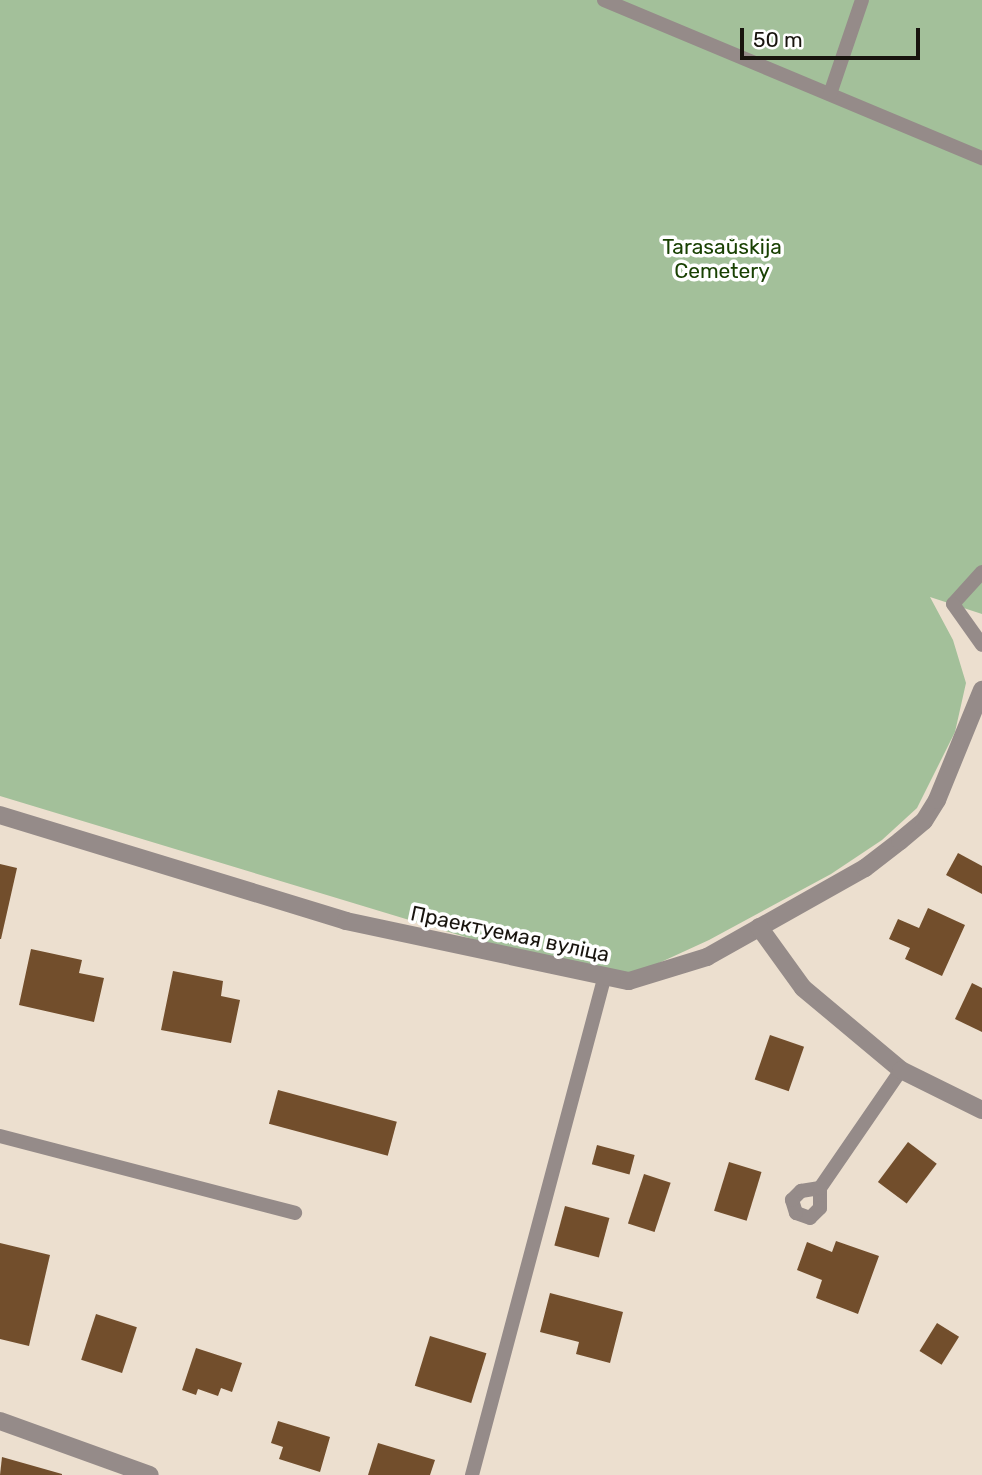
<!DOCTYPE html>
<html>
<head>
<meta charset="utf-8">
<style>
	body { margin:0 }
	#map { position:relative; width:982px; height:1475px; overflow:hidden; background:#ecdfcf; font-family:Rubik,sans-serif }
	div>[style] { position:absolute }
	[style*='--x'] { left:calc(var(--x)*1px); top:calc(var(--y)*1px); width:calc(var(--w)*1px); rotate:calc(var(--a)*1deg) }
	.green>* { inset:0; background:#a3c09a }
	.building>* { inset:0; background:#724e2c; transform-origin:0 0 }
	.service>* { height:14px; margin:-7px; padding:0 7px; transform-origin:7px; border-radius:7px; background:#958b89 }
	.minor>* { height:18px; margin:-9px; padding:0 9px; transform-origin:9px; border-radius:9px; background:#958b89 }
	span { translate:-50% -50%; white-space:nowrap; text-align:center; line-height:1.15; -webkit-text-stroke:7px #fff; paint-order:stroke }
	.park-label { font-size:21px; color:#194103 }
	.street-label { font-size:21px; color:#18140e }
	.scale { position:absolute; left:740px; top:28px; width:180px; height:32px; box-sizing:border-box; border:4px solid #18140e; border-top:0; padding-left:9px; font-size:21px; line-height:24px; white-space:nowrap; color:#18140e; -webkit-text-stroke:5px #fff; paint-order:stroke }
</style>
</head>
<body>
<div id="map">
	<div class="green">
		<div style="clip-path:polygon(0 0,982px 0,982px 614px,930px 597px,953px 640px,966px 683px,955px 732px,917px 808px,882px 840px,831px 874px,709px 940px,648px 968px,604px 979px,0 796px)"></div>
	</div>
	<div class="building">
		<div style="clip-path:polygon(958px 853px,982px 866px,982px 894px,946px 875px)"></div>
		<div style="clip-path:polygon(0 864px,17px 868px,1px 939px,0 939px)"></div>
		<div style="clip-path:polygon(928px 908px,965px 925px,942px 976px,905px 959px,910px 948px,889px 939px,898px 919px,919px 928px)"></div>
		<div style="clip-path:polygon(31px 949px,82px 960px,79px 973px,104px 978px,94px 1022px,19px 1005px)"></div>
		<div style="clip-path:polygon(173px 971px,223px 981px,221px 996px,240px 1000px,231px 1043px,161px 1030px)"></div>
		<div style="clip-path:polygon(972px 983px,982px 988px,982px 1032px,955px 1019px)"></div>
		<div style="left:770px;top:1035px;width:36px;height:47px;rotate:19deg"></div>
		<div style="left:278px;top:1090px;width:123px;height:35px;rotate:15deg"></div>
		<div style="left:908px;top:1142px;width:36px;height:50px;rotate:37deg"></div>
		<div style="left:597px;top:1145px;width:39px;height:20px;rotate:15deg"></div>
		<div style="left:729px;top:1162px;width:34px;height:51px;rotate:17deg"></div>
		<div style="left:644px;top:1174px;width:28px;height:52px;rotate:18deg"></div>
		<div style="left:565px;top:1206px;width:46px;height:41px;rotate:15deg"></div>
		<div style="clip-path:polygon(836px 1241px,879px 1256px,858px 1314px,816px 1298px,822px 1280px,797px 1270px,807px 1242px,832px 1252px)"></div>
		<div style="clip-path:polygon(0 1243px,50px 1255px,29px 1346px,0 1339px)"></div>
		<div style="clip-path:polygon(550px 1293px,623px 1312px,610px 1363px,576px 1354px,579px 1342px,540px 1332px)"></div>
		<div style="left:96px;top:1314px;width:43px;height:48px;rotate:18deg"></div>
		<div style="left:937px;top:1323px;width:26px;height:33px;rotate:32deg"></div>
		<div style="left:430px;top:1336px;width:59px;height:52px;rotate:17deg"></div>
		<div style="clip-path:polygon(196px 1348px,242px 1363px,232px 1392px,221px 1388px,218px 1396px,198px 1389px,196px 1395px,182px 1390px)"></div>
		<div style="clip-path:polygon(278px 1421px,330px 1437px,320px 1472px,279px 1459px,283px 1447px,271px 1443px)"></div>
		<div style="clip-path:polygon(378px 1443px,435px 1460px,430px 1475px,368px 1475px)"></div>
		<div style="clip-path:polygon(2px 1457px,62px 1474px,62px 1475px,0 1475px)"></div>
	</div>
	<div class="service">
		<div style="--x:604;--y:0;--w:410;--a:22.7"></div>
		<div style="--x:830;--y:94;--w:99;--a:-71.2"></div>
		<div style="--x:982;--y:572;--w:43;--a:132.2"></div>
		<div style="--x:953;--y:604;--w:50;--a:54.7"></div>
		<div style="--x:0;--y:1136;--w:305;--a:14.6"></div>
		<div style="--x:820;--y:1188;--w:20;--a:90"></div>
		<div style="--x:820;--y:1208;--w:14;--a:135"></div>
		<div style="--x:810;--y:1218;--w:15;--a:-160"></div>
		<div style="--x:796;--y:1213;--w:14;--a:-107"></div>
		<div style="--x:792;--y:1200;--w:13;--a:-45"></div>
		<div style="--x:801;--y:1191;--w:19;--a:-9"></div>
		<div style="--x:820;--y:1188;--w:143;--a:-55.5"></div>
		<div style="--x:472;--y:1475;--w:513;--a:-75.1"></div>
	</div>
	<div class="minor">
		<div style="--x:0;--y:815;--w:362;--a:17"></div>
		<div style="--x:346;--y:921;--w:289;--a:12"></div>
		<div style="--x:629;--y:981;--w:82;--a:-17.1"></div>
		<div style="--x:707;--y:957;--w:181;--a:-29.4"></div>
		<div style="--x:865;--y:868;--w:44;--a:-37.6"></div>
		<div style="--x:900;--y:841;--w:31;--a:-40"></div>
		<div style="--x:924;--y:821;--w:25;--a:-58"></div>
		<div style="--x:937;--y:800;--w:119;--a:-67.8"></div>
		<div style="--x:759;--y:927;--w:75;--a:54.2"></div>
		<div style="--x:803;--y:988;--w:128;--a:39.9"></div>
		<div style="--x:901;--y:1070;--w:90;--a:26.3"></div>
		<div style="--x:0;--y:1421;--w:159;--a:19.8"></div>
	</div>
	<div class="park-label">
		<span style="left:722px;top:259px">Tarasaŭskija<br>Cemetery</span>
	</div>
	<div class="street-label">
		<span style="left:510px;top:934px;rotate:12deg">Праектуемая вуліца</span>
	</div>
	<div class="scale">50 m</div>
</div>
</body>
</html>
